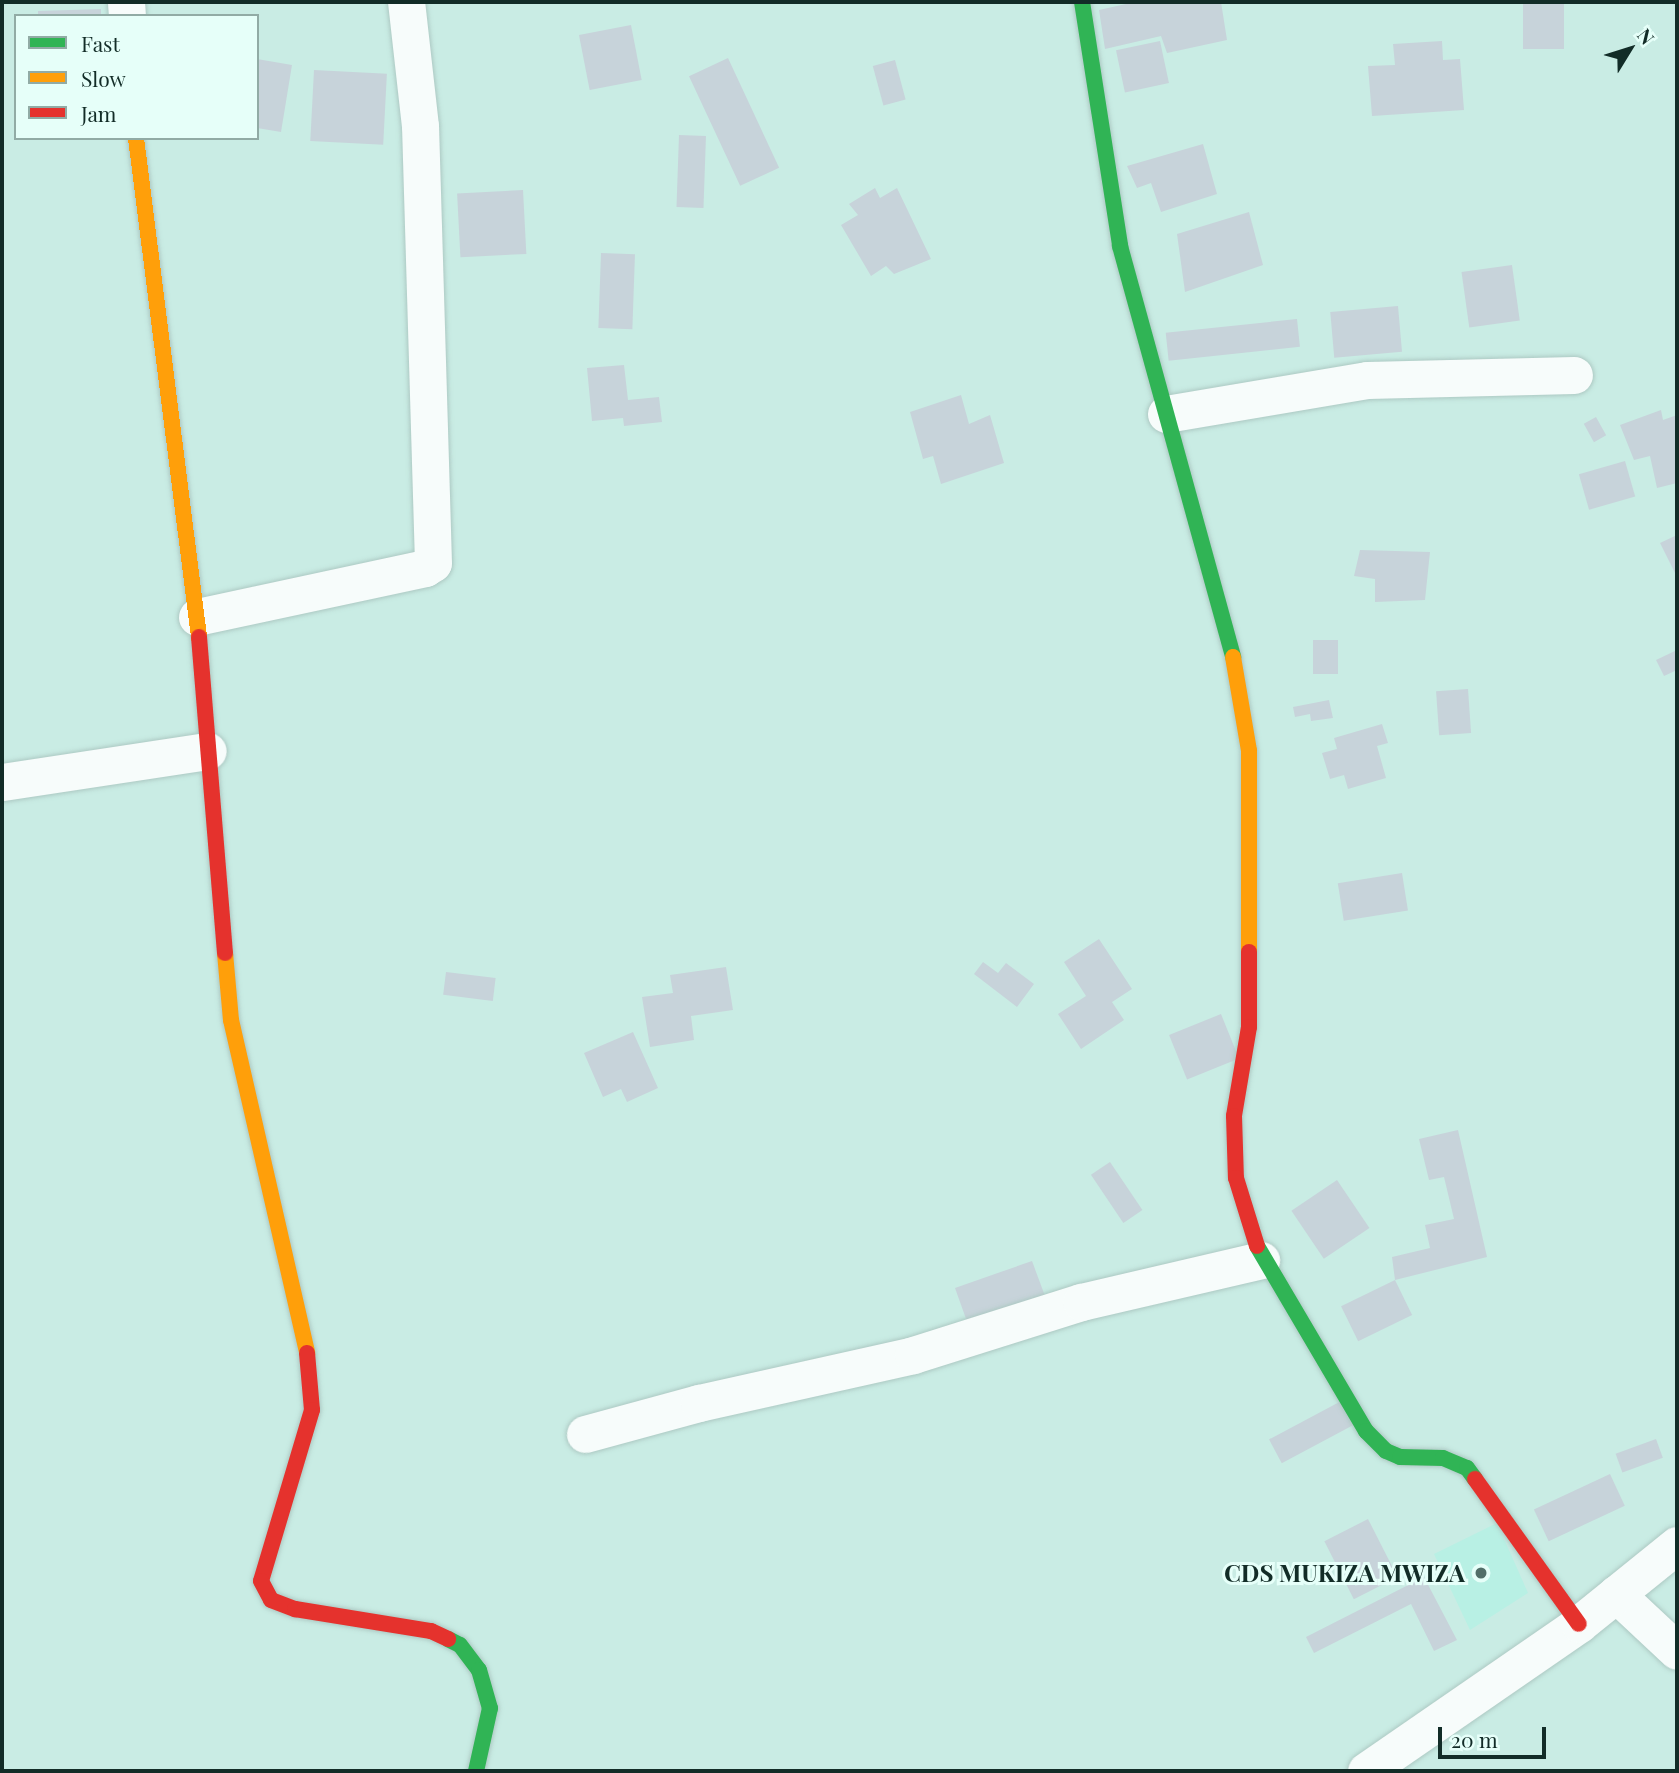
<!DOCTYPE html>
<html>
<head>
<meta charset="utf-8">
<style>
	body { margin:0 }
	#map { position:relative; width:1679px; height:1773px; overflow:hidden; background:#c9ece4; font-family:"Playfair Display",serif }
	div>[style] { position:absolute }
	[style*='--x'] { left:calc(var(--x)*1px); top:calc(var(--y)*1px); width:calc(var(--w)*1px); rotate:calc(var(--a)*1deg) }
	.built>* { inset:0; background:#b8f0e4 }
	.building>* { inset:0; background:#c7d3da; transform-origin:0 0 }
	.roads { filter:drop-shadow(0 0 2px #adc9c3) drop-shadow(0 0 2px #adc9c3) }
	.street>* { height:37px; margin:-18.5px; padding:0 18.5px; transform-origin:18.5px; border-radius:18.5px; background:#f7fcfb }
	.fast>* { height:16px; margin:-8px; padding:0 8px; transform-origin:8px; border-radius:8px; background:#30b455 }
	.slow>* { height:16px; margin:-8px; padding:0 8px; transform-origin:8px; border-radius:8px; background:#ff9f0a }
	.jam>* { height:16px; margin:-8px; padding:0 8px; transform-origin:8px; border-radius:8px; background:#e5322d }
	.dots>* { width:19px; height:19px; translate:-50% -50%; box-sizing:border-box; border:4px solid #e6fff9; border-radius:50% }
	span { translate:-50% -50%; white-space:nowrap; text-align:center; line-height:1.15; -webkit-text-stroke:6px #e6fff9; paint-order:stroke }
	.poi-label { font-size:24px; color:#122c27; font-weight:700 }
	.right { translate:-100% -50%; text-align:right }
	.frame { position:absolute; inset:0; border:4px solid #122c27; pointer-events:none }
	.legend { position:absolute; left:14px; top:14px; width:245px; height:126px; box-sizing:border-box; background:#e6fff9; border:2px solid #91aba5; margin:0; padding:9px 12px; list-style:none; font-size:21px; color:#122c27 }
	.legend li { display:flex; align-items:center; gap:14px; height:35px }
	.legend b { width:35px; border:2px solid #91aba5 }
	.north { position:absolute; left:1595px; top:14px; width:70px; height:70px; -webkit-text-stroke:5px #e6fff9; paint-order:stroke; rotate:52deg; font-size:19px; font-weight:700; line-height:28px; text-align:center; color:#122c27 }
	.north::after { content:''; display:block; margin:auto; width:24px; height:32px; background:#122c27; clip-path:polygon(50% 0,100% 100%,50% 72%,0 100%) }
	.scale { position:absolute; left:1438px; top:1727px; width:108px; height:32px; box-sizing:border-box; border:4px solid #122c27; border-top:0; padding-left:9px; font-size:21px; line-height:24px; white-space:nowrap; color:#122c27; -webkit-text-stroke:5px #e6fff9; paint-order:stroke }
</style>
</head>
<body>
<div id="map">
	<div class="built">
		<div style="clip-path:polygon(1497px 1523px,1528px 1593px,1470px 1630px,1434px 1554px)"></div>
	</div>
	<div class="building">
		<div style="clip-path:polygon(1135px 2px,1221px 2px,1227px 40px,1167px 53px,1161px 36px,1105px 49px,1099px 10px)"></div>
		<div style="left:1523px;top:2px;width:41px;height:47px"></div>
		<div style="clip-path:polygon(101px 9px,101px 16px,38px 16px,38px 11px)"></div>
		<div style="left:631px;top:25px;width:56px;height:53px;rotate:79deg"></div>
		<div style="left:1160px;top:41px;width:43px;height:45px;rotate:78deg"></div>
		<div style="clip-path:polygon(1442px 41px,1443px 60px,1460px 59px,1464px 110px,1372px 116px,1368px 66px,1395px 65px,1393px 44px)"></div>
		<div style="left:728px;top:58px;width:121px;height:43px;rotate:65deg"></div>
		<div style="clip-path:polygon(257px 59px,292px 65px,281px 132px,257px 128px)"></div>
		<div style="left:895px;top:60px;width:41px;height:23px;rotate:75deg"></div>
		<div style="left:314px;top:70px;width:73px;height:71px;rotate:3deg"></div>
		<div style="left:679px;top:135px;width:27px;height:72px;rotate:2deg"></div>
		<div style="clip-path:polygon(1203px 144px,1217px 194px,1161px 212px,1151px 183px,1137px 188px,1127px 166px)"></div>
		<div style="clip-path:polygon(875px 188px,880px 198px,897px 188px,931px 259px,894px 274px,886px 266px,871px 276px,841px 225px,858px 215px,849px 204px)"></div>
		<div style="left:523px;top:190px;width:64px;height:66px;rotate:87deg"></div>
		<div style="clip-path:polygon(1249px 212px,1263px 265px,1185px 292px,1177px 234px)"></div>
		<div style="left:601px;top:253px;width:34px;height:75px;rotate:2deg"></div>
		<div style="left:1512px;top:265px;width:56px;height:51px;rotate:82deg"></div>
		<div style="left:1398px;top:306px;width:46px;height:68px;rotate:85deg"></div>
		<div style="left:1297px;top:319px;width:28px;height:132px;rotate:84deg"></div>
		<div style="clip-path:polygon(624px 365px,628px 400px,659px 397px,662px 422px,624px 426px,623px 418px,592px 421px,587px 368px)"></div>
		<div style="clip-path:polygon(961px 395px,969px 424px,990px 415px,1004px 463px,941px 484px,933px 456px,923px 459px,910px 412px)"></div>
		<div style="clip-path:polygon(1661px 410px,1663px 420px,1677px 415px,1677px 483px,1657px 488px,1650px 456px,1634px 460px,1620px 425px)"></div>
		<div style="left:1596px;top:417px;width:21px;height:14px;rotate:61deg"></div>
		<div style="left:1625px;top:461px;width:37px;height:48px;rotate:74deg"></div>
		<div style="clip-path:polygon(1677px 535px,1677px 577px,1660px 543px)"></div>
		<div style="clip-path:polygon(1360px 550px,1430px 552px,1425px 600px,1375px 602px,1375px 579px,1354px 576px)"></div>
		<div style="left:1313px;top:640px;width:25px;height:34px"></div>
		<div style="clip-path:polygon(1677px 650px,1677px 670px,1664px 676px,1656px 660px)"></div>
		<div style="left:1468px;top:689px;width:44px;height:32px;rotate:86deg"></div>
		<div style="clip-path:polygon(1329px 700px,1333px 718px,1311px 721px,1310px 714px,1295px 717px,1293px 707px)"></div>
		<div style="clip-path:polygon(1382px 724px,1388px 743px,1377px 746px,1386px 778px,1348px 789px,1344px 775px,1330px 779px,1322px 753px,1337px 749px,1334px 738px)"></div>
		<div style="left:1402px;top:873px;width:38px;height:65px;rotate:81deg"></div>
		<div style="clip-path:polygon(1099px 939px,1132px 989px,1112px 1002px,1124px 1020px,1081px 1049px,1058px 1014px,1086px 996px,1064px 962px)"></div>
		<div style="clip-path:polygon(983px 962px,998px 973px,1006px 963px,1034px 984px,1017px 1007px,974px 974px)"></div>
		<div style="clip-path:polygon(726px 967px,733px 1010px,691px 1016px,694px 1040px,650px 1047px,642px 997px,673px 993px,670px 975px)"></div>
		<div style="left:446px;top:972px;width:50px;height:23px;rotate:7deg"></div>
		<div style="left:1221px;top:1014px;width:48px;height:56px;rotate:68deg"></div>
		<div style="clip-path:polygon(633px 1032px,658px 1088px,627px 1102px,621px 1089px,603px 1097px,584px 1053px)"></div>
		<div style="clip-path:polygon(1458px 1130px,1487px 1257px,1395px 1280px,1392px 1257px,1430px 1248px,1425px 1225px,1454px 1219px,1444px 1177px,1429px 1180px,1419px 1139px)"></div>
		<div style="left:1110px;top:1162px;width:58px;height:23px;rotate:56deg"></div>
		<div style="left:1337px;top:1180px;width:58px;height:55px;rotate:56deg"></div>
		<div style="clip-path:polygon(1032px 1261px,1045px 1296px,970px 1330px,955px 1288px)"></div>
		<div style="left:1395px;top:1280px;width:39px;height:60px;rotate:64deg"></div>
		<div style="left:1345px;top:1399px;width:27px;height:86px;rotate:62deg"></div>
		<div style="left:1656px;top:1439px;width:20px;height:43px;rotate:70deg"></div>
		<div style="left:1610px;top:1474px;width:35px;height:84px;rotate:65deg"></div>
		<div style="left:1368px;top:1519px;width:65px;height:49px;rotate:63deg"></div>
		<div style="clip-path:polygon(1424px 1577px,1457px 1640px,1434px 1651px,1411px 1604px,1314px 1653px,1306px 1637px)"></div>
	</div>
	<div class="roads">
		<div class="street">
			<div style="--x:126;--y:2;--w:14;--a:86"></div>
			<div style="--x:1166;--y:414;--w:204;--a:-9.6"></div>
			<div style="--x:1367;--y:380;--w:207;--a:-1.4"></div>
			<div style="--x:197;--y:617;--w:233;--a:-12.1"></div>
			<div style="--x:425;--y:568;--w:9;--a:-32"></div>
			<div style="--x:433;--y:563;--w:437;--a:-91.7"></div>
			<div style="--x:420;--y:126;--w:125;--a:-96.4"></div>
			<div style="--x:2;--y:782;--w:208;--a:-8.6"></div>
			<div style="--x:585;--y:1434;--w:118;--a:-15.2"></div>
			<div style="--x:699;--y:1403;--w:219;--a:-12.6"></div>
			<div style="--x:913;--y:1355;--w:176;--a:-17.5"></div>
			<div style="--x:1081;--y:1302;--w:185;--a:-13.1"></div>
			<div style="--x:1616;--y:1594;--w:83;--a:43.1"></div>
			<div style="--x:1366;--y:1771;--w:259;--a:-34.6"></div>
			<div style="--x:1579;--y:1624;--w:126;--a:-38.9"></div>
		</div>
		<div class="fast">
			<div style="--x:1082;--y:2;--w:247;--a:81.1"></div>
			<div style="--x:1120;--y:246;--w:426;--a:74.6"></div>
			<div style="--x:1257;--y:1246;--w:215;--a:59.5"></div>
			<div style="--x:1366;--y:1431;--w:28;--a:45"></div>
			<div style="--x:1386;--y:1451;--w:15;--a:23"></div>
			<div style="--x:1400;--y:1457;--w:43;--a:1.3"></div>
			<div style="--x:1443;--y:1458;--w:26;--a:23"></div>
			<div style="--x:1467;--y:1468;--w:14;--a:54"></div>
			<div style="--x:448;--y:1639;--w:13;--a:27"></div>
			<div style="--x:460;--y:1645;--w:31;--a:53"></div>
			<div style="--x:479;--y:1670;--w:40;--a:74"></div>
			<div style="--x:490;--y:1708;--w:65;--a:102.5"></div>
		</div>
		<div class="slow">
			<div style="--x:136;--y:138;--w:503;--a:82.8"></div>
			<div style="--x:1233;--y:657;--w:95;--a:80.3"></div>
			<div style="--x:1249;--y:751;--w:201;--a:90"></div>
			<div style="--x:225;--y:953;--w:67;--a:84.9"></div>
			<div style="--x:231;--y:1020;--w:342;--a:77.1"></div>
		</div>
		<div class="jam">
			<div style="--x:199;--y:637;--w:317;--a:85.3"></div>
			<div style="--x:1249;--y:952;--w:75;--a:90"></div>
			<div style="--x:1249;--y:1027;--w:90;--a:99.6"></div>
			<div style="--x:1234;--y:1116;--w:62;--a:88.2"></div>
			<div style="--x:1236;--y:1178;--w:71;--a:72.8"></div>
			<div style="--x:307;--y:1353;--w:57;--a:85"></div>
			<div style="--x:312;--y:1410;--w:178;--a:106.6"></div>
			<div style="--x:261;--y:1581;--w:21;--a:62"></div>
			<div style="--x:271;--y:1600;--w:26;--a:21"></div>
			<div style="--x:295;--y:1609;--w:138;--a:9.2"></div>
			<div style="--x:431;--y:1631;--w:19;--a:25"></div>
			<div style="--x:1475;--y:1479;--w:178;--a:54.4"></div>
		</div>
	</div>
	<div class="dots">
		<div style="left:1481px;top:1573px;background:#526f69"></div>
	</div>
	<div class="poi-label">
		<span class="right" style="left:1465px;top:1573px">CDS MUKIZA MWIZA</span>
	</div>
	<div class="frame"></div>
	<ul class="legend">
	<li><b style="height:9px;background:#30b455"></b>Fast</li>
	<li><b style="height:9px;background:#ff9f0a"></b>Slow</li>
	<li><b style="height:9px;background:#e5322d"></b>Jam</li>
	</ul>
	<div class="north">N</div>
	<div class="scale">20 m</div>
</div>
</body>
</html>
